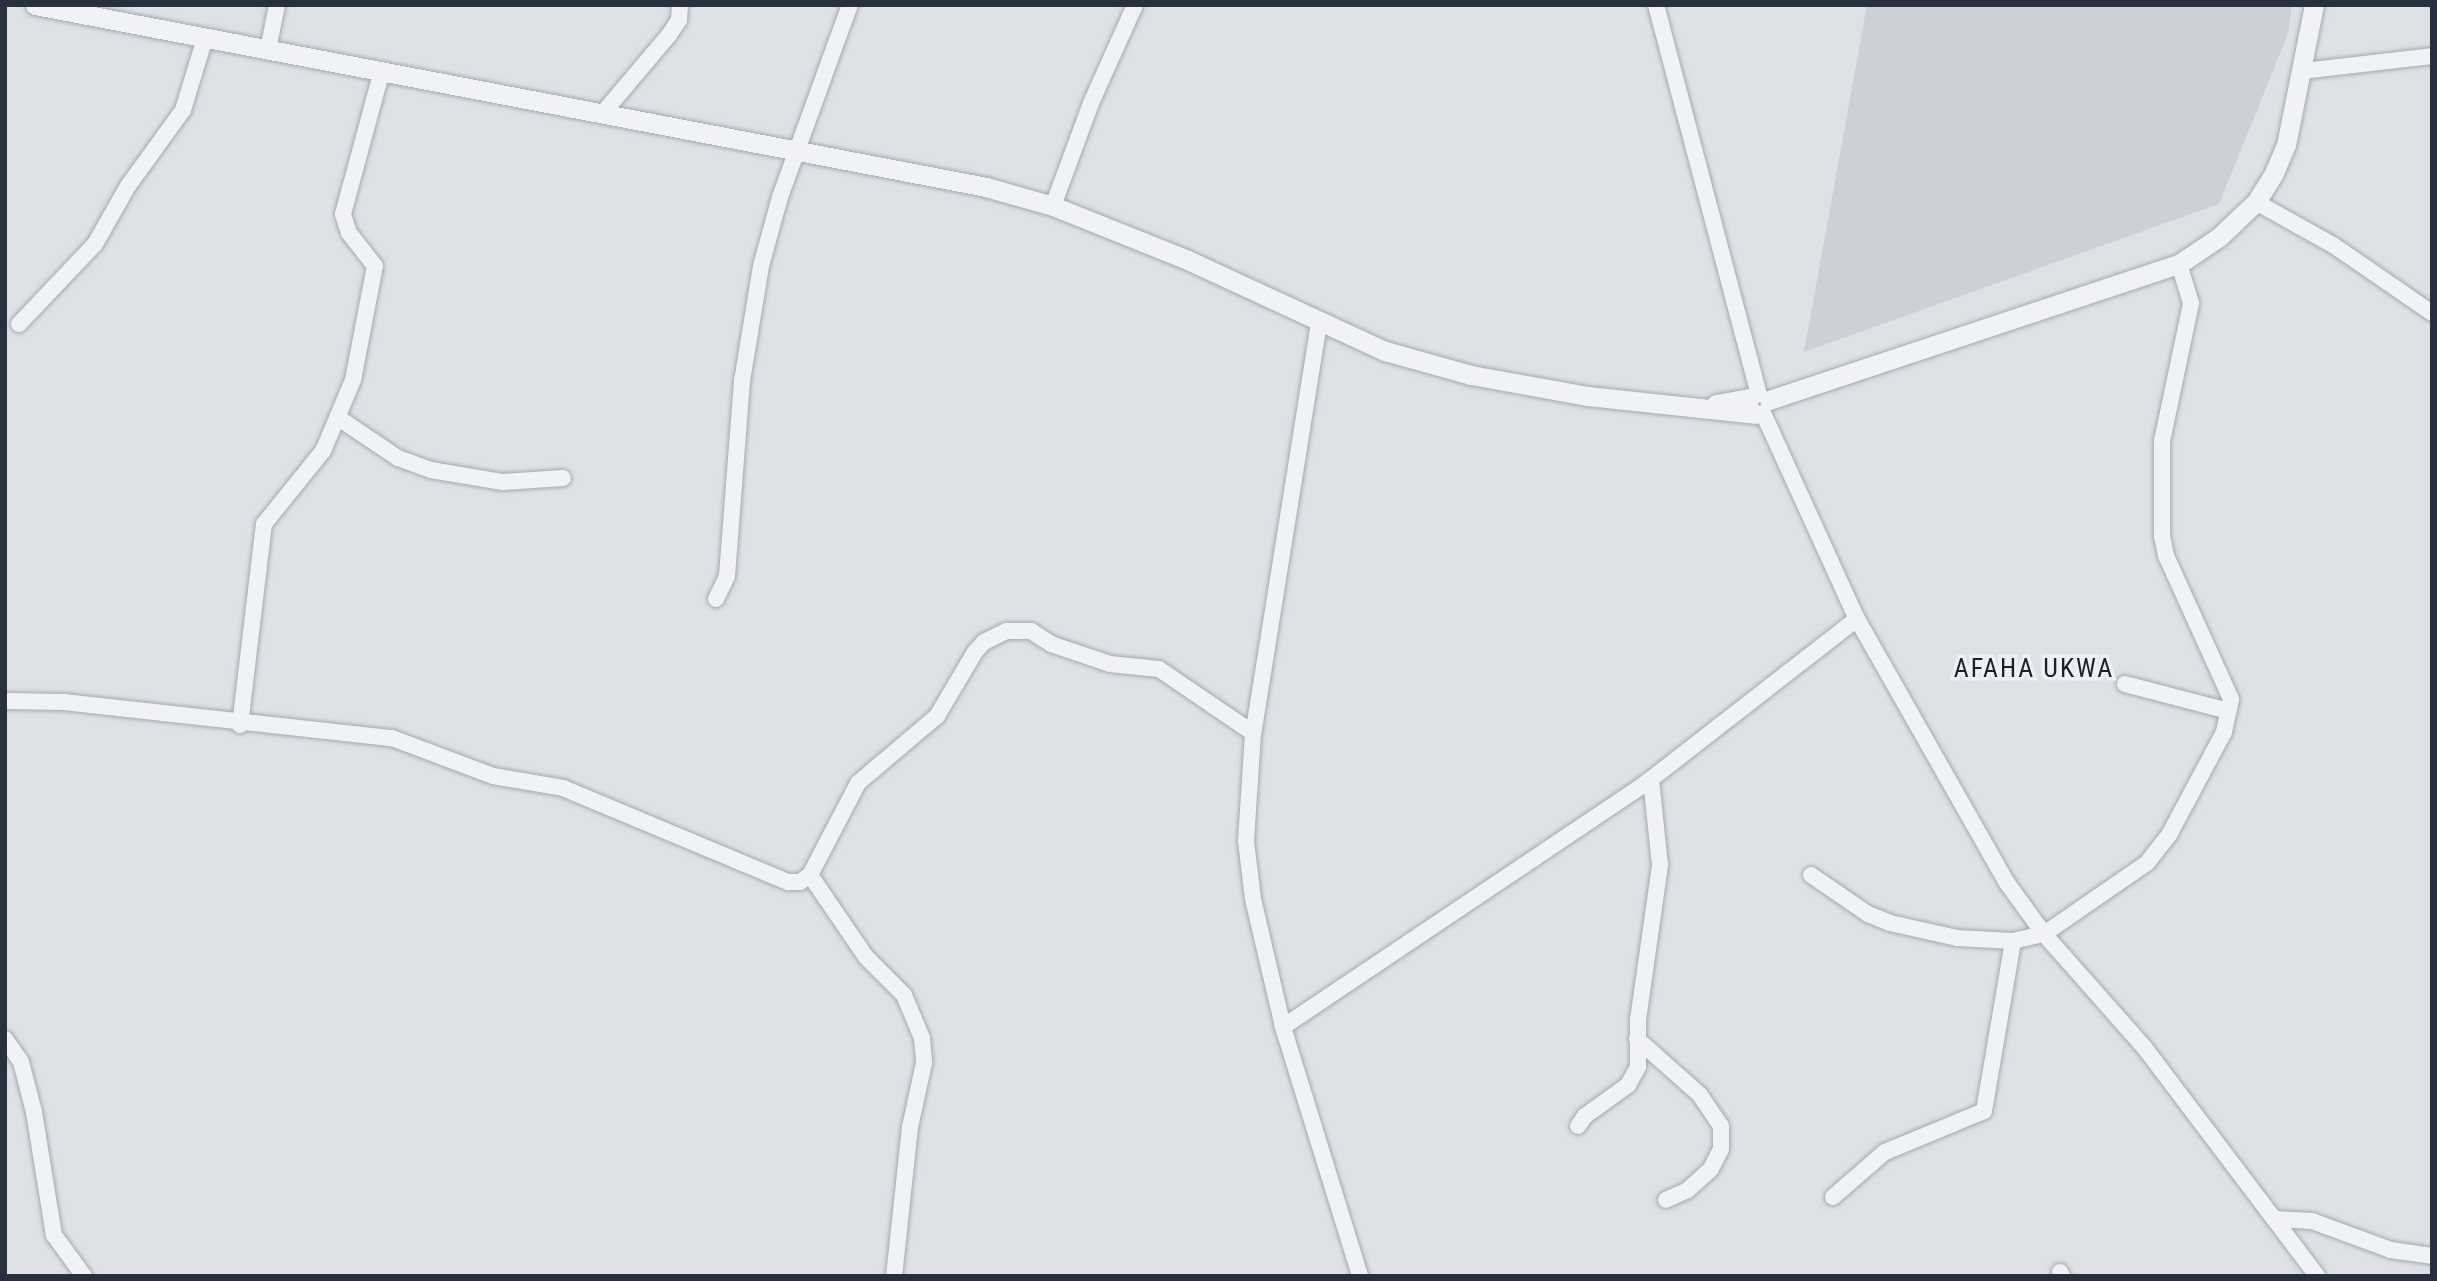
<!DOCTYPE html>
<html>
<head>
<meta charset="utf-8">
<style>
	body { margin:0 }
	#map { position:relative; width:2437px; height:1281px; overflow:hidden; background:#dee2e7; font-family:"Roboto Condensed",sans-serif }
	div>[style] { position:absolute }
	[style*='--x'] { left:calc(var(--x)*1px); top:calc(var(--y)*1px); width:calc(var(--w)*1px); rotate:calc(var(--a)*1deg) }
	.built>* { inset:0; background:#ccd1d9 }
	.roads { filter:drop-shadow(0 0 2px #a4a9b1) drop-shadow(0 0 2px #a4a9b1) }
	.minor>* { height:16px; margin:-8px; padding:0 8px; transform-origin:8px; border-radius:8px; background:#f0f2f5 }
	.tertiary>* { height:19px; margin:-9.5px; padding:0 9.5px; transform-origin:9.5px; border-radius:9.5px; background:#f0f2f5 }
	span { translate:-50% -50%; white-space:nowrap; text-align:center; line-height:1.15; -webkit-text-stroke:7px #edf1f5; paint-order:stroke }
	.quarter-label { font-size:26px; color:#1a212e; letter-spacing:2px }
	.frame { position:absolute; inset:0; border:7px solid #28303d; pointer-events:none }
</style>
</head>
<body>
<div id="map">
	<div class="built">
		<div style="clip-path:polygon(1867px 5px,2292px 5px,2288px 34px,2219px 204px,1804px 352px)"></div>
	</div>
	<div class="roads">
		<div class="minor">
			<div style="--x:1656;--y:5;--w:402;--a:75.2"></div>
			<div style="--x:268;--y:50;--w:46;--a:-78.7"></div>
			<div style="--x:2303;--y:71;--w:130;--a:-6.6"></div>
			<div style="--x:603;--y:113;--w:102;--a:-49.8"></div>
			<div style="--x:669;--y:35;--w:18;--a:-56"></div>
			<div style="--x:679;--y:20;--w:15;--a:-86"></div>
			<div style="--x:2256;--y:202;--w:88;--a:29.2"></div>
			<div style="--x:2333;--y:245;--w:120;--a:34.5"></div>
			<div style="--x:1053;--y:206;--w:110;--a:-69.7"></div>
			<div style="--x:1091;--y:103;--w:107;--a:-65.8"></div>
			<div style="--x:1319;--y:323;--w:415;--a:99.1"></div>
			<div style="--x:1253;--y:733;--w:108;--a:93.7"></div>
			<div style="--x:1246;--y:841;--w:58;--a:83.1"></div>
			<div style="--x:1253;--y:899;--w:131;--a:76.8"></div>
			<div style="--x:1283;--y:1027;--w:261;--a:72.8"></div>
			<div style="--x:19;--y:324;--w:110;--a:-46.5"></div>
			<div style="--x:95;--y:244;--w:67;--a:-60.4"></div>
			<div style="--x:128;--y:186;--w:94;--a:-54.1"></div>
			<div style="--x:183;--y:110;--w:75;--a:-73"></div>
			<div style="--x:1763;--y:413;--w:226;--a:65.5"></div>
			<div style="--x:1857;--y:619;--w:304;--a:60.4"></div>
			<div style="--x:2007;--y:883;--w:63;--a:54"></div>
			<div style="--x:2044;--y:934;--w:151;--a:48.5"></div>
			<div style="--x:2144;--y:1047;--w:287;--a:52.9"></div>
			<div style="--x:340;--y:419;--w:70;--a:33.9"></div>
			<div style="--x:398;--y:458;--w:35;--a:20"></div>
			<div style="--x:431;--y:470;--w:73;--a:9.5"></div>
			<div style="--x:503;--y:482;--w:60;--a:-3.8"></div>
			<div style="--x:716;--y:599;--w:25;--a:-64"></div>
			<div style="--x:727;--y:576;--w:196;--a:-85.6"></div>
			<div style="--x:742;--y:381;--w:117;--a:-80.6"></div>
			<div style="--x:761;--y:266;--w:72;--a:-74.6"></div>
			<div style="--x:780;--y:197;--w:204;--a:-70"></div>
			<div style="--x:2125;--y:684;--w:107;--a:14.6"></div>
			<div style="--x:5;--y:701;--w:59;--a:1"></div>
			<div style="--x:64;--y:702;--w:330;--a:6.3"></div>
			<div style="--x:392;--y:738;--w:108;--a:20.6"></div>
			<div style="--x:493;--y:776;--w:71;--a:9.7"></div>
			<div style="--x:563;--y:788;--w:244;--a:22.7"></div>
			<div style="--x:788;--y:882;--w:12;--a:0"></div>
			<div style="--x:800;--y:882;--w:12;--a:-35"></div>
			<div style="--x:810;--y:875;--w:104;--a:-62.4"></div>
			<div style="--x:858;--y:783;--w:104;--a:-40.3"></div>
			<div style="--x:937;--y:716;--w:74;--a:-59.3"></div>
			<div style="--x:975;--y:652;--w:13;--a:-48"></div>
			<div style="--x:984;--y:642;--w:25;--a:-26"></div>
			<div style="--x:1007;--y:631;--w:24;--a:0"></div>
			<div style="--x:1031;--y:631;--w:24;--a:33"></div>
			<div style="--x:1051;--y:644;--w:62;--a:18.7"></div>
			<div style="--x:1110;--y:664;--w:49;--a:5.8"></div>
			<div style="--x:1159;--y:669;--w:114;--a:34.2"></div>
			<div style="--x:240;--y:725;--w:202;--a:-83.2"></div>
			<div style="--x:264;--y:524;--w:94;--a:-51.1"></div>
			<div style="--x:323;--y:451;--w:77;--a:-67.1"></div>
			<div style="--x:353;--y:380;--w:116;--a:-79.1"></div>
			<div style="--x:375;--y:266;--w:42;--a:-128.2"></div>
			<div style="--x:349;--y:233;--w:20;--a:-108"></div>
			<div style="--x:343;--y:214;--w:149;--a:-74.8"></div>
			<div style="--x:810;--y:875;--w:99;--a:55.7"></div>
			<div style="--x:866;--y:957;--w:54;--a:45"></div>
			<div style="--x:904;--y:995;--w:47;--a:67.3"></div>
			<div style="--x:922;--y:1038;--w:25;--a:85"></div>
			<div style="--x:924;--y:1063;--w:66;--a:102.3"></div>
			<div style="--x:910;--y:1127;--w:150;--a:96.1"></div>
			<div style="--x:1811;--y:875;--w:69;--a:34.4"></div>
			<div style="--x:1868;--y:914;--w:24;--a:22"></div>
			<div style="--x:1890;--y:923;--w:69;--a:12.6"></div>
			<div style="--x:1957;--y:938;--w:56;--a:3.1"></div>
			<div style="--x:2013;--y:941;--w:32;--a:-13"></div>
			<div style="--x:2044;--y:934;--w:125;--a:-34.6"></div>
			<div style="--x:2147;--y:863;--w:36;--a:-52"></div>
			<div style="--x:2169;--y:835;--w:117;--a:-61.9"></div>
			<div style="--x:2224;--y:732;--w:34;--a:-78"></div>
			<div style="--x:2231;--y:699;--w:157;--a:-114.4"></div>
			<div style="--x:2166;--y:556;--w:20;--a:-101"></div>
			<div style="--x:2162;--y:536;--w:95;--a:-90"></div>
			<div style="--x:2162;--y:441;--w:141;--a:-78.1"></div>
			<div style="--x:2191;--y:303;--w:41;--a:-107.1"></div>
			<div style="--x:1283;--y:1027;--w:437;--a:-33.9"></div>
			<div style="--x:1646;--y:783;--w:267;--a:-37.9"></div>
			<div style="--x:5;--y:1039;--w:28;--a:55"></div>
			<div style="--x:21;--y:1062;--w:52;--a:75.4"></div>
			<div style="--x:34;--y:1112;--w:125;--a:80.8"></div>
			<div style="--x:54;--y:1235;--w:51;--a:53.8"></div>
			<div style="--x:1637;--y:1039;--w:84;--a:41.6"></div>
			<div style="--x:1700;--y:1095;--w:37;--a:56"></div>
			<div style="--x:1721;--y:1126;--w:23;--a:90"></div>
			<div style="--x:1721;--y:1149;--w:22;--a:117"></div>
			<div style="--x:1711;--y:1169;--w:31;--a:138"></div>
			<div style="--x:1688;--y:1190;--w:24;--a:156"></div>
			<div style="--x:1578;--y:1126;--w:12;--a:-55"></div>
			<div style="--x:1585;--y:1116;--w:53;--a:-35.8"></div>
			<div style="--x:1628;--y:1085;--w:21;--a:-61"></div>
			<div style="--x:1638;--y:1067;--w:47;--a:-90"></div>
			<div style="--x:1638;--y:1020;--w:157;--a:-81.9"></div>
			<div style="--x:1660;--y:865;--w:86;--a:-96"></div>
			<div style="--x:1833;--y:1197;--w:69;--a:-40.9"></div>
			<div style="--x:1885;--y:1152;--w:107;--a:-22.5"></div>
			<div style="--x:1984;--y:1111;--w:172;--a:-80.3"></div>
			<div style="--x:2275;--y:1219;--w:37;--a:3"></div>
			<div style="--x:2312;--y:1221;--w:84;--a:20.2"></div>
			<div style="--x:2391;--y:1250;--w:41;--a:8.3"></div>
			<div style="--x:2060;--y:1272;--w:4;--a:63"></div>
		</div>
		<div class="tertiary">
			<div style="--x:35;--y:5;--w:968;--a:10.83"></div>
			<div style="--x:986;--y:187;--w:70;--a:15.8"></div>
			<div style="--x:1053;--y:206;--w:145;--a:21.8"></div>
			<div style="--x:1188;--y:260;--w:217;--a:24.8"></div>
			<div style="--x:1385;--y:351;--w:89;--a:15.6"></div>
			<div style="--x:1471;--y:375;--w:119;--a:10.2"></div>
			<div style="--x:1588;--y:396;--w:170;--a:6.1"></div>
			<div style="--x:1769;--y:400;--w:432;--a:-18.4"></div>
			<div style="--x:2179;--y:264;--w:48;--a:-34"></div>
			<div style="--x:2219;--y:237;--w:51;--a:-43.4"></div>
			<div style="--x:2256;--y:202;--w:34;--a:-58"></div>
			<div style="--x:2274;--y:173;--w:30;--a:-67"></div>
			<div style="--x:2286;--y:145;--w:143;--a:-78.7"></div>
			<div style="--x:1716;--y:404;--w:35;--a:-10"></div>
		</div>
	</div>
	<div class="quarter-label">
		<span style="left:2034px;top:669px">AFAHA UKWA</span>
	</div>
	<div class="frame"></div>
</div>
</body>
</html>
